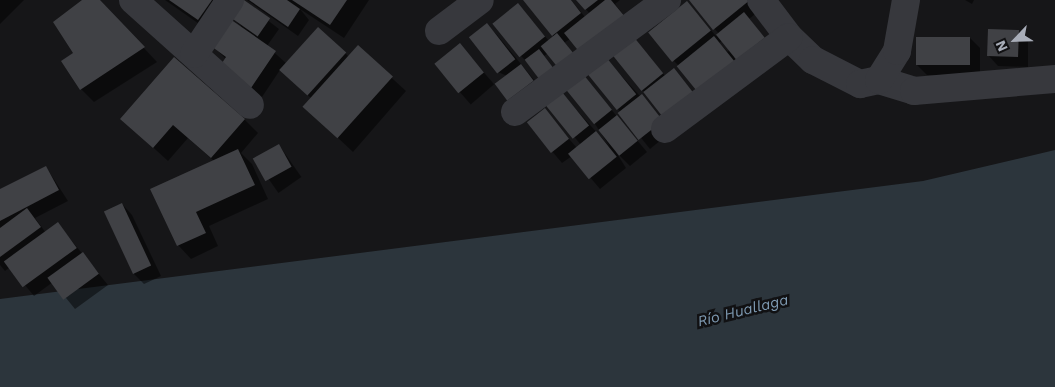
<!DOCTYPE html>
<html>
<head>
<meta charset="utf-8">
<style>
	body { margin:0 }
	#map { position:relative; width:1055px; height:387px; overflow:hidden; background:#161618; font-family:"Work Sans",sans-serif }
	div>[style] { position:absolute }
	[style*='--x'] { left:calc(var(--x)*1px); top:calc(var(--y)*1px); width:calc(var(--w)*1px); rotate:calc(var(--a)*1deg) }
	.water>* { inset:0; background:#2c353c }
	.shadow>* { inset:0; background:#0007; transform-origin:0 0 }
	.building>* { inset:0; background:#404145; transform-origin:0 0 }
	.minor>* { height:28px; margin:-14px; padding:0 14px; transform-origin:14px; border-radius:14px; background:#37383d }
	span { translate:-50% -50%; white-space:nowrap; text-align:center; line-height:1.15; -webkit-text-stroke:5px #111113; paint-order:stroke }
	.water-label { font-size:15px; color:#7f9bb3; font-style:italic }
	.north { position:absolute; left:990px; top:15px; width:50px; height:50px; -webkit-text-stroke:4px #111113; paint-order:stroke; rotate:246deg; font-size:14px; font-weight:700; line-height:20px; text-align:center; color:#a8adb8 }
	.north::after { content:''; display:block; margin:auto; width:18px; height:22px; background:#a8adb8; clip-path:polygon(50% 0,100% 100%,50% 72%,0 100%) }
</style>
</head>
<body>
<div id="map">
	<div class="water">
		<div style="clip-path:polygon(1055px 150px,1055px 387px,0 387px,0 299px,923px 181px)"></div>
	</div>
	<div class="shadow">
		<div style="clip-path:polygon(0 0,24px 0,0 24px)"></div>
		<div style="clip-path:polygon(84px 0,99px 0,157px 62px,94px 102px,81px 89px,75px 54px)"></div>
		<div style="clip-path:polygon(165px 0,235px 0,212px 33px)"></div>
		<div style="clip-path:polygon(247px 0,369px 0,344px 38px,300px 9px,309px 20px,298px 36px)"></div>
		<div style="clip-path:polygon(525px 0,571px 0,585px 17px,590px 14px,578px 0,620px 0,615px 4px,635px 29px,570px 39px,530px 65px,520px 55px,518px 5px,549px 41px,554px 37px)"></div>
		<div style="clip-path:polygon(evenodd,690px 0,750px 0,759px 11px,749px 19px,774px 49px,734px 57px,744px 73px,679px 66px,674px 61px,687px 2px,716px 36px,719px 34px,690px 0,722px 41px,729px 50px,728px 52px,719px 43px,722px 41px)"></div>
		<div style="clip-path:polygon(965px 0,974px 0,972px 4px)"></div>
		<div style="clip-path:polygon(244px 2px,279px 29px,267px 46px,287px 64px,345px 53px,349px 57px,358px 47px,406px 91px,353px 152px,305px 107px,312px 99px,280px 70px,262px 97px,232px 76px,226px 59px,213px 46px,241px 26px,232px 18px)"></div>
		<div style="clip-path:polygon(487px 25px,497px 35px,544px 92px,498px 72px,471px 38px)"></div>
		<div style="clip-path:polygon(1018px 31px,1028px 41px,1028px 67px,998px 66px,988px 55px)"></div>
		<div style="clip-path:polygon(633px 38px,666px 77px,674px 70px,704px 105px,649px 97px,642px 90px)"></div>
		<div style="clip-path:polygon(970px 38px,980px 48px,980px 76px,927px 75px,917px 65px)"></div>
		<div style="left:460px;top:45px;width:52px;height:31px;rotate:49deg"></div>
		<div style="clip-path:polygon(606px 59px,672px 131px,650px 149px,589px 73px)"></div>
		<div style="clip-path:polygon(583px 76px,647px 152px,630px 166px,616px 152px,626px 168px,600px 189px,572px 156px,562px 163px,528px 123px,544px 110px,577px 148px,581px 145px,548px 105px,562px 94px,610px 147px,595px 124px)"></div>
		<div style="clip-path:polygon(122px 119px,244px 119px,258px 133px,241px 153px,252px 164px,268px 199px,209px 226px,218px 246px,191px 259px,178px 245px,214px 161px,188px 138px,168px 161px)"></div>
		<div style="left:279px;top:145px;width:39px;height:28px;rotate:55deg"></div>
		<div style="clip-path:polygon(46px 167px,68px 201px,35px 218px,46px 233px,58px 224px,108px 285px,75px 309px,53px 282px,34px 296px,10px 267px,5px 271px,0 265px,0 191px)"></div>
		<div style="clip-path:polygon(122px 204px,132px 215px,161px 276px,144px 284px,134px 274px)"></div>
	</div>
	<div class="building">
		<div style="clip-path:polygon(82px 0,100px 0,145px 47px,80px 90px,61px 61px,73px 53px,53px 22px)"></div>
		<div style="clip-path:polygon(169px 0,212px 0,198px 20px)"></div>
		<div style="left:244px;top:0;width:32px;height:22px;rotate:35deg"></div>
		<div style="clip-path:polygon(249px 0,287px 0,300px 9px,288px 27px)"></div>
		<div style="clip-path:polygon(292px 0,347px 0,330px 25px)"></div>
		<div style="clip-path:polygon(523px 0,571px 0,581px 13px,552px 36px)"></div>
		<div style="clip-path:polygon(576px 0,598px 0,585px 10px)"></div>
		<div style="clip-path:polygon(605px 0,611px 0,626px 18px,581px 54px,564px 33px)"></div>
		<div style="clip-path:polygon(689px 0,750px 0,713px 30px)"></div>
		<div style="left:687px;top:1px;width:38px;height:50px;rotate:51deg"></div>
		<div style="left:518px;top:3px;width:43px;height:33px;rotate:51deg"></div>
		<div style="left:744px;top:12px;width:33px;height:36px;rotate:51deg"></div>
		<div style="clip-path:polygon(230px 19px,276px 51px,251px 88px,220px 66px,226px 57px,211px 46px)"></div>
		<div style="left:487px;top:23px;width:46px;height:23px;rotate:52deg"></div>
		<div style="left:318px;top:27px;width:38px;height:58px;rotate:42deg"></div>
		<div style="left:988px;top:29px;width:31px;height:27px;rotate:2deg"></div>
		<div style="left:557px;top:33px;width:27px;height:21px;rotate:51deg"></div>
		<div style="left:633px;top:36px;width:48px;height:28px;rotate:51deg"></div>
		<div style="left:714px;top:36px;width:33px;height:48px;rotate:51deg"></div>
		<div style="left:916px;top:37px;width:54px;height:28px"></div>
		<div style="left:460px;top:43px;width:38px;height:33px;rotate:51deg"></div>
		<div style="left:358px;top:45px;width:47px;height:83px;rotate:42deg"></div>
		<div style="left:539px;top:49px;width:25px;height:18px;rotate:53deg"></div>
		<div style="clip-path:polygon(174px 57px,245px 119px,211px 158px,173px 125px,153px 148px,120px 119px)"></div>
		<div style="left:606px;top:57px;width:48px;height:25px;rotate:51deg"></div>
		<div style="left:521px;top:64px;width:21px;height:33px;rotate:53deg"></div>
		<div style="left:674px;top:68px;width:34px;height:39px;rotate:52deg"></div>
		<div style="left:583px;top:74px;width:46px;height:23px;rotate:51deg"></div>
		<div style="left:562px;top:92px;width:43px;height:21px;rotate:51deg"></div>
		<div style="left:642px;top:94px;width:34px;height:31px;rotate:52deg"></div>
		<div style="left:545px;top:108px;width:39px;height:23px;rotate:52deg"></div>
		<div style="left:617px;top:115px;width:33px;height:24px;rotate:51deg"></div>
		<div style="left:596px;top:131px;width:33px;height:36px;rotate:51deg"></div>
		<div style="left:279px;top:144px;width:26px;height:30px;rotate:61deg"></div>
		<div style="clip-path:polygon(238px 149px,255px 185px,196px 212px,206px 233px,177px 246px,150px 189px)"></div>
		<div style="clip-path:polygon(46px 166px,59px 190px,0 221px,0 189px)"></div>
		<div style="left:122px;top:203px;width:69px;height:20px;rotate:65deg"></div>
		<div style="clip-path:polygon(27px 208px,41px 227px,0 257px,0 228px)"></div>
		<div style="left:58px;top:222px;width:32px;height:67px;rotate:54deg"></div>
		<div style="left:83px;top:252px;width:27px;height:44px;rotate:54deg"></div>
	</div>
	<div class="minor">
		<div style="--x:133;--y:0;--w:157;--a:41.9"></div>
		<div style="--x:761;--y:0;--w:46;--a:52.9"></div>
		<div style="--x:789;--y:37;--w:33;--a:44"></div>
		<div style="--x:813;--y:60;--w:53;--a:27.1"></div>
		<div style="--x:860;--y:84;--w:19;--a:-12"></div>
		<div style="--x:439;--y:31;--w:51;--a:-37.1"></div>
		<div style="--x:194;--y:54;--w:65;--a:-56.3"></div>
		<div style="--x:879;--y:80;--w:37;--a:17"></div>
		<div style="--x:914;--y:91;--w:142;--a:-4.9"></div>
		<div style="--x:879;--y:80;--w:34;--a:-58"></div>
		<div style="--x:897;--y:51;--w:52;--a:-80"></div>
		<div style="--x:515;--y:112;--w:189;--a:-36.4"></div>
		<div style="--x:665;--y:129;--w:154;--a:-36.6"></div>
	</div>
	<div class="water-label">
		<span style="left:743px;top:311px;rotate:-14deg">Río Huallaga</span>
	</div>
	<div class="north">N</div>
</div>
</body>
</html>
